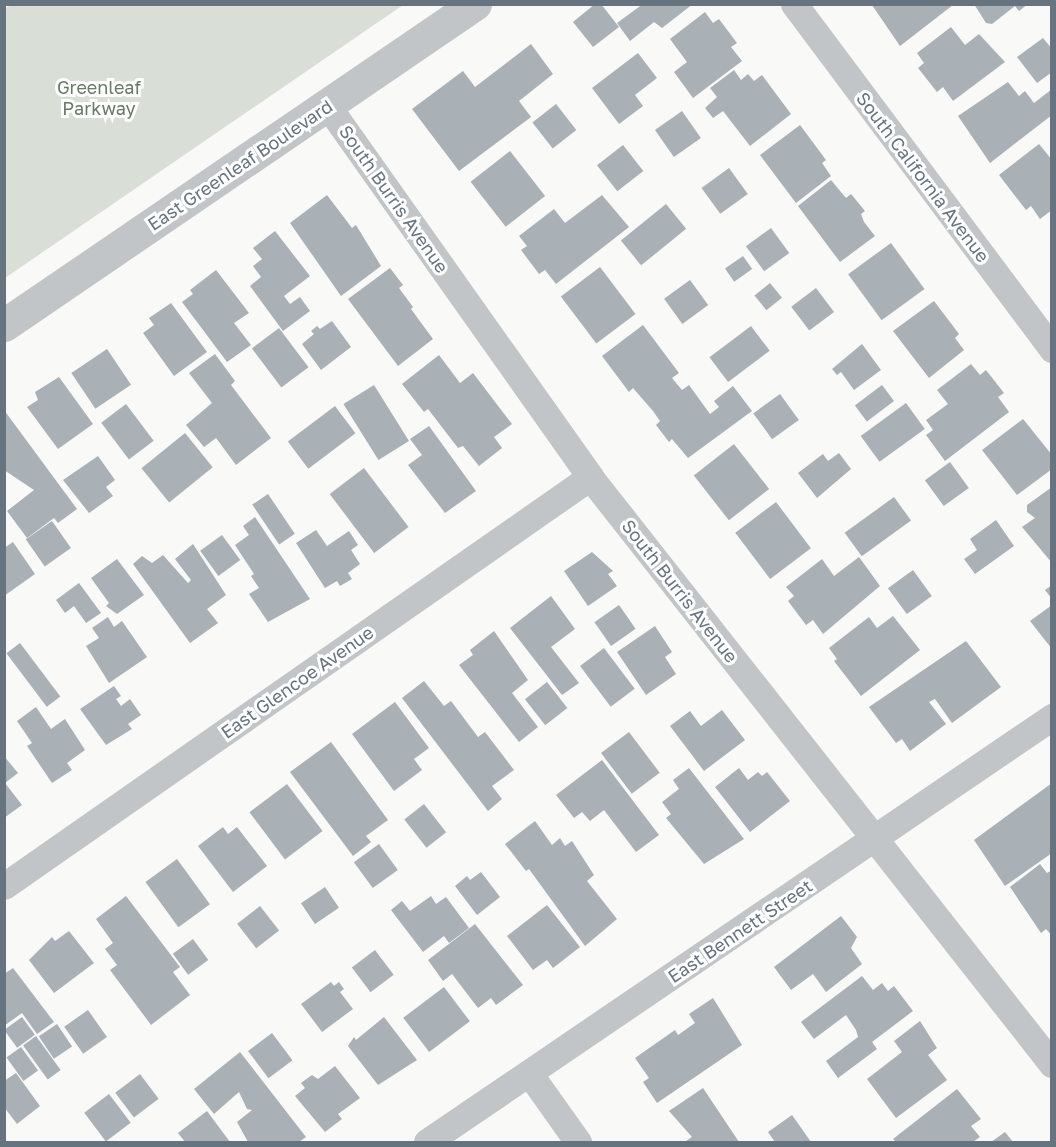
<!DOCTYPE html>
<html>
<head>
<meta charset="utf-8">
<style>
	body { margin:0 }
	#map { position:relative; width:1056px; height:1147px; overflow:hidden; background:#f9f9f7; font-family:"Golos Text",sans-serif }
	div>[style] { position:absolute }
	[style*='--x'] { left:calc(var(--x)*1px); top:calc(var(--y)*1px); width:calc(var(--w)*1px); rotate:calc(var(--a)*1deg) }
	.green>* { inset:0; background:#d9ded7 }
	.building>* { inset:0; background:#a9b0b6; transform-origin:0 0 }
	.minor>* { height:27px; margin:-13.5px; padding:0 13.5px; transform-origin:13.5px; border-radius:13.5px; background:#c1c5c8 }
	.tertiary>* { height:33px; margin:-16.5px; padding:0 16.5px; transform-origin:16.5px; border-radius:16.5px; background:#c1c5c8 }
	span { translate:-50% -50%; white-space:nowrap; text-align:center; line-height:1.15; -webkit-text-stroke:6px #fff; paint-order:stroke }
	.park-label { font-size:18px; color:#687965 }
	.street-label { font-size:18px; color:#667480 }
	.frame { position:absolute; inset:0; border:6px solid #667480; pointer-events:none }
</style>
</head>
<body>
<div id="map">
	<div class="green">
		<div style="clip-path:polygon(11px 5px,11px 4px,403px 5px,5px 278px,4px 9px)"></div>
	</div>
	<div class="building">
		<div style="clip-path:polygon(595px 4px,601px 4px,619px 27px,593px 47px,573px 22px)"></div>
		<div style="clip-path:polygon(643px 4px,693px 4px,662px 28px,654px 22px,630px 41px,617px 23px)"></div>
		<div style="clip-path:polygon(974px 4px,1028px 4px,1019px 11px,1015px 6px,992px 24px,986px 23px)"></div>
		<div style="clip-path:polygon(872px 5px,953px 5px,900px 46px)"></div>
		<div style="clip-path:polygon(705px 12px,713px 23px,719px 19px,737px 43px,731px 47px,742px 61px,693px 98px,674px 72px,687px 62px,670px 39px)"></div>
		<div style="clip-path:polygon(951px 27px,965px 45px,979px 34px,1005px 62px,953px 101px,943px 87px,937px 92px,918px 68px,924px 63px,917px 53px)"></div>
		<div style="clip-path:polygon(1043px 38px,1052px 49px,1052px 72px,1037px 83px,1017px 57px)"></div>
		<div style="clip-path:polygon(531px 44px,553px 74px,519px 101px,531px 117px,459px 171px,412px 109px,463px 71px,475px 87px)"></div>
		<div style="clip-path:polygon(638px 53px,657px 78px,635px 95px,643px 106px,619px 124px,592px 88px)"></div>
		<div style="clip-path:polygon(734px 70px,741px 80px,748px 74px,754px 81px,762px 75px,791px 114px,750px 146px,723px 111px,713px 118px,705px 108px,717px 97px,710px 88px)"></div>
		<div style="clip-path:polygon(1008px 82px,1019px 96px,1025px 91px,1034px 103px,1052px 89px,1052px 115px,990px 163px,958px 116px)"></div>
		<div style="left:556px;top:104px;width:33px;height:30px;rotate:52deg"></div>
		<div style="left:682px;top:111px;width:33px;height:33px;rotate:55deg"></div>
		<div style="clip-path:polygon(800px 125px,826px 160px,822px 163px,831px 176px,796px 203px,760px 155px)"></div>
		<div style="clip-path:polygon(1039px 144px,1052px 160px,1052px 210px,1040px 219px,1031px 206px,1026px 210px,999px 175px)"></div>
		<div style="left:623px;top:145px;width:33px;height:33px;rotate:52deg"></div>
		<div style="left:510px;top:151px;width:57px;height:50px;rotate:52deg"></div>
		<div style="left:729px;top:168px;width:32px;height:34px;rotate:54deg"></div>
		<div style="clip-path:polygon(831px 180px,846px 198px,851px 194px,865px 211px,861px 214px,864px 222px,875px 236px,840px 262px,798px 206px)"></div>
		<div style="clip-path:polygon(327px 195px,352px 228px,356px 225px,381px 266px,341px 296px,290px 223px)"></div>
		<div style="clip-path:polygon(602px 195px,629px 227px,556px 284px,545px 270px,539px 274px,521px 250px,527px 246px,519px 236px,554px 209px,565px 223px)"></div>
		<div style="left:666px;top:204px;width:32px;height:58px;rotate:51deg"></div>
		<div style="left:771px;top:228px;width:31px;height:31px;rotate:54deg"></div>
		<div style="clip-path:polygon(275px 231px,310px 276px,284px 296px,290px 304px,300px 297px,310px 311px,283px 331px,250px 286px,261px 277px,253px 266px,262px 259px,253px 248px)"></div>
		<div style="left:891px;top:243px;width:57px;height:53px;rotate:54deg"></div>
		<div style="left:743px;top:256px;width:16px;height:22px;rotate:55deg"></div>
		<div style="left:600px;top:267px;width:59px;height:49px;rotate:53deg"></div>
		<div style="clip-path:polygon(390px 268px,403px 285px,399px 288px,413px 307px,411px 309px,433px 339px,398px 366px,348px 299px)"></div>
		<div style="clip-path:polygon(216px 270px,249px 313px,234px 323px,251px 345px,227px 362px,182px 302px,193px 294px,190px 290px)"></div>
		<div style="left:690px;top:280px;width:31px;height:32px;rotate:54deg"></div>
		<div style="left:770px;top:283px;width:19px;height:20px;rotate:51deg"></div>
		<div style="left:816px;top:288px;width:30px;height:31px;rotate:53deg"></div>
		<div style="clip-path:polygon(934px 301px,959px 334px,955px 338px,964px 350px,929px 378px,893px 331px)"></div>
		<div style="clip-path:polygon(171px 303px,207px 352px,174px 376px,143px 333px,154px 325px,149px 318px)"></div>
		<div style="clip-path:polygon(332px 321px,351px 347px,321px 370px,302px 344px,314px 334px,311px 331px,317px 326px,320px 329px)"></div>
		<div style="clip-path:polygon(643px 325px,679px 373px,672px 378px,682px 390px,689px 385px,710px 414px,719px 407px,714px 401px,733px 386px,752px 411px,688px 458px,672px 439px,669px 442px,656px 425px,660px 421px,653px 411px,633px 388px,629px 392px,602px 356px)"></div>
		<div style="left:751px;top:326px;width:31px;height:52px;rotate:53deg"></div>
		<div style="left:279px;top:328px;width:49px;height:34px;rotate:53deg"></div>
		<div style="clip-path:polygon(862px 344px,881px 370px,854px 390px,841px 372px,837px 375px,832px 369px)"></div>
		<div style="left:107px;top:349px;width:43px;height:43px;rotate:56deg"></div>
		<div style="clip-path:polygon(215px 354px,235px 381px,231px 385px,271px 438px,236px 465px,216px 438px,204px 447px,186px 425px,212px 403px,189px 373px)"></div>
		<div style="clip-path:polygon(439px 355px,460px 383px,473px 373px,512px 424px,494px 437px,502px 448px,479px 466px,463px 446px,458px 448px,428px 409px,424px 412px,402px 384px)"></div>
		<div style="clip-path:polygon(971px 364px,980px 375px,986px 370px,1004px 393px,998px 397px,1009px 412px,945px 461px,926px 435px,933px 430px,926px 420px,948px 404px,937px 390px)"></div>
		<div style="clip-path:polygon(59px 377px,93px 424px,58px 449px,27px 407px,38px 400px,35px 392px)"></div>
		<div style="left:374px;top:385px;width:66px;height:36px;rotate:58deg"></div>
		<div style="left:882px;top:385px;width:20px;height:34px;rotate:53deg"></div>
		<div style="left:780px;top:394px;width:32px;height:33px;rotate:54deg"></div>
		<div style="left:906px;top:403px;width:32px;height:56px;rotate:54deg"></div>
		<div style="left:126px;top:404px;width:46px;height:31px;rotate:53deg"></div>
		<div style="left:335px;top:406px;width:34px;height:59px;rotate:53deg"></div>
		<div style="clip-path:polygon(4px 410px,77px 509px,58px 523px,54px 518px,27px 538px,7px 511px,34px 490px,4px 470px)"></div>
		<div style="clip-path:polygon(1023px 419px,1052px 455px,1052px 469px,1017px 495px,982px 450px)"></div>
		<div style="clip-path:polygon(429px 426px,476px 491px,445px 513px,408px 465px,422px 455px,410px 439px)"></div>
		<div style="left:185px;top:433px;width:44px;height:56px;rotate:51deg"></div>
		<div style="left:734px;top:444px;width:57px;height:51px;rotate:52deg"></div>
		<div style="clip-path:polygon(839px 453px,851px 469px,817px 498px,798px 473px,823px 454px,828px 461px)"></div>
		<div style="clip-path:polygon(98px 456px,115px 480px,106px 487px,113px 496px,89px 513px,63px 480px)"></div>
		<div style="left:950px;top:462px;width:32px;height:31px;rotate:54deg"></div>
		<div style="left:364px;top:468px;width:74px;height:43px;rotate:53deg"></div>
		<div style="clip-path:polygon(1052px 487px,1052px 563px,1022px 527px,1035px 518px,1027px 512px,1027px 505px)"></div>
		<div style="left:268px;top:494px;width:48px;height:19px;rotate:56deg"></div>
		<div style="left:894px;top:497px;width:29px;height:61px;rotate:54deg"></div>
		<div style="left:776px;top:502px;width:58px;height:51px;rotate:53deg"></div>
		<div style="clip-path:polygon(255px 517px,310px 599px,268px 622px,249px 594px,259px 588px,251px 576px,254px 574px,235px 545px,249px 535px,243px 526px)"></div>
		<div style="clip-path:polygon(996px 520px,1014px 546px,975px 574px,964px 559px,977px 550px,970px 539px)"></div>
		<div style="left:52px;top:521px;width:33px;height:32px;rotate:55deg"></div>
		<div style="clip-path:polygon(316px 530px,327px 546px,349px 531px,358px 545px,351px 550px,360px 564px,348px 573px,352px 579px,340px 586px,337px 581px,325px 588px,296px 543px)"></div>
		<div style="left:222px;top:535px;width:31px;height:27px;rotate:54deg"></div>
		<div style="clip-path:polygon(13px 542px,35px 574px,4px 596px,4px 548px)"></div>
		<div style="clip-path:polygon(193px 544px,226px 595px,207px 609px,218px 623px,190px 643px,133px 564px,142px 556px,152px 563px,163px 555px,188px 583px,191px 580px,175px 559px)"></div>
		<div style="clip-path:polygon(592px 552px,613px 571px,608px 574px,617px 586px,588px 606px,564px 571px)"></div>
		<div style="clip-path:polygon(859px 557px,880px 586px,823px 634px,813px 620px,806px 625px,788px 601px,794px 596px,786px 587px,822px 559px,834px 576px)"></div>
		<div style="clip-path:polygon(117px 559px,144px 595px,117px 614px,106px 606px,109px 603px,91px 578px)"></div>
		<div style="left:913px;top:570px;width:32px;height:31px;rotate:54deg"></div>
		<div style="clip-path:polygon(79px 583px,101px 613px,86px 623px,74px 606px,65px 613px,56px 600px)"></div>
		<div style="clip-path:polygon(1052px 585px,1052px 599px,1045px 590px)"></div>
		<div style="clip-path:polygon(551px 596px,575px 629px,551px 647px,579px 683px,562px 695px,510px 628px)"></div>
		<div style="left:619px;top:605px;width:29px;height:30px;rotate:55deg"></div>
		<div style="clip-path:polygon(1052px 605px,1052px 649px,1030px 621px)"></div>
		<div style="clip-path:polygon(893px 616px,920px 650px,861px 696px,834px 661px,837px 659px,829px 648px,869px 617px,877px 628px)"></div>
		<div style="clip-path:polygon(108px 617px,114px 627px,122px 621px,147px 657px,109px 683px,86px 646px,99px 638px,92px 628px)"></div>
		<div style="clip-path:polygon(655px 626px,672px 652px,665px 657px,676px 674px,646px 695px,617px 652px)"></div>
		<div style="clip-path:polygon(494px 631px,528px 680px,512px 693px,538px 727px,519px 742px,459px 665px,473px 655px,470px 650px)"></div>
		<div style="clip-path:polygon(966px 641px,1001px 687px,952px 723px,935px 699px,929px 702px,946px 724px,910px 751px,902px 739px,896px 743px,869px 707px)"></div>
		<div style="left:20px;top:643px;width:67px;height:17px;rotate:53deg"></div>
		<div style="left:604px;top:648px;width:51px;height:30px;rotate:53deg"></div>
		<div style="clip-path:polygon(424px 681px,444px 706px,451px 701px,478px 737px,485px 732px,514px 770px,492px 786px,502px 799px,488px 811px,402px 698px)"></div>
		<div style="left:547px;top:682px;width:33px;height:28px;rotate:52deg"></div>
		<div style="clip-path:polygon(114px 686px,121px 696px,116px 699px,121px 706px,130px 699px,141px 715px,128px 724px,132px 729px,106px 745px,80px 709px)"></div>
		<div style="clip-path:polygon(395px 702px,429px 748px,414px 759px,422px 770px,394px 791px,352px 734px)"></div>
		<div style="clip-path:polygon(36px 707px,51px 729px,65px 719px,85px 750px,67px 763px,72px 770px,52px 783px,27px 746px,32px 743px,17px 721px)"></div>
		<div style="clip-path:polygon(722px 710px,745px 740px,704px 771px,670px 726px,690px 711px,701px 726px)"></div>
		<div style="left:629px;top:732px;width:51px;height:35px;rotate:53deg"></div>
		<div style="clip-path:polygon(331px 742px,388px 820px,366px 836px,371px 842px,353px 856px,290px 772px)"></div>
		<div style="clip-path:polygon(4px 756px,18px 773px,5px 783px,22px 805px,4px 818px)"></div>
		<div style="clip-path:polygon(602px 760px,659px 835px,636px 852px,604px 810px,590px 821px,582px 812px,574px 818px,556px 795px)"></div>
		<div style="clip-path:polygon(689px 768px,744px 839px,704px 864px,666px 818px,671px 814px,662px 802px,679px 789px,673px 780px)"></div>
		<div style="clip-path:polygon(739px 768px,748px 780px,758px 772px,762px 776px,767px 772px,790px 801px,750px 832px,715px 787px)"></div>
		<div style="clip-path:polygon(1052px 783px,1052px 853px,1005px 886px,974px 840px)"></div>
		<div style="left:287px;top:784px;width:59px;height:47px;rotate:53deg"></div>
		<div style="left:424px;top:804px;width:36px;height:25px;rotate:52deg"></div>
		<div style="clip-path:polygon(535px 821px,552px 845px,560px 838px,565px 846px,572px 841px,594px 875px,587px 881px,617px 919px,585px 946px,529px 869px,526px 871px,505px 844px)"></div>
		<div style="clip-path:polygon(223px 827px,228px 834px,237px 827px,267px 866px,233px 892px,198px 846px)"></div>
		<div style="left:379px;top:844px;width:32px;height:31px;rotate:54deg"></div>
		<div style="left:177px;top:859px;width:56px;height:39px;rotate:54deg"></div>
		<div style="clip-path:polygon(1040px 864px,1047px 873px,1052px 870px,1052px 936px,1046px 929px,1041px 933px,1010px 887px)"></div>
		<div style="clip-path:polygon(481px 872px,500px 897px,477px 915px,455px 886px,467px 876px,470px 880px)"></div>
		<div style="left:325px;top:887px;width:25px;height:29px;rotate:56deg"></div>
		<div style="clip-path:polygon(126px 896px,180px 967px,173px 972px,190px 995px,151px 1025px,110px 970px,117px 965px,105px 949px,113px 943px,96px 919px)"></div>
		<div style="clip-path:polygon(431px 896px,436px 904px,446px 897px,469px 928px,449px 943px,444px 936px,423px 952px,391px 910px,402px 901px,410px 911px)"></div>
		<div style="clip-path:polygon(547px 905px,580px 947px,553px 968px,547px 960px,533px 970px,507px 936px)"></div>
		<div style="left:260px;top:906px;width:31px;height:29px;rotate:52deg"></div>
		<div style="clip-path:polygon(841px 916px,857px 937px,851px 948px,862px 964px,826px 992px,813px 974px,791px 990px,774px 967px)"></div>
		<div style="clip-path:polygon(475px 924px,523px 985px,496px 1005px,491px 998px,478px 1008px,452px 974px,443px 981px,428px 960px)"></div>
		<div style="clip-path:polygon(69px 931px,94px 963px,54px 993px,29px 960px,52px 937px,55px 941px)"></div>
		<div style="left:193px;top:939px;width:26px;height:25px;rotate:54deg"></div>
		<div style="left:375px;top:950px;width:31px;height:29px;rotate:53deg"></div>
		<div style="clip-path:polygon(13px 968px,54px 1022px,37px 1034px,22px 1013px,4px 1026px,4px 974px)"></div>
		<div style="clip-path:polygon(862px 976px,873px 990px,882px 983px,888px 991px,894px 986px,913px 1011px,872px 1042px,877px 1049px,838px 1078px,826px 1061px,858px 1037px,856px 1030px,846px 1015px,814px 1039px,801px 1022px)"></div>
		<div style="clip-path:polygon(331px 982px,334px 986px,339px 982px,344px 989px,340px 992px,353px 1009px,322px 1032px,301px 1004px)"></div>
		<div style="left:444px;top:987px;width:43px;height:51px;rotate:53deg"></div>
		<div style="clip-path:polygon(713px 998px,742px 1045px,657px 1103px,643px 1082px,649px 1078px,635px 1058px,675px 1030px,678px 1035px,695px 1023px,689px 1014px)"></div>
		<div style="left:88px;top:1010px;width:33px;height:29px;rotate:55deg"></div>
		<div style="left:22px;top:1017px;width:22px;height:22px;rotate:54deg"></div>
		<div style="clip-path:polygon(384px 1017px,417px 1060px,378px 1085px,348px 1046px,354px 1037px,356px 1040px)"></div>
		<div style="clip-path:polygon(920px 1021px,937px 1048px,928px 1055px,947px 1080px,896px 1118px,867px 1079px,902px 1052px,894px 1041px)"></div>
		<div style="left:57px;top:1024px;width:27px;height:22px;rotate:56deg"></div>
		<div style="left:272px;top:1033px;width:34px;height:30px;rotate:53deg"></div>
		<div style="left:36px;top:1036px;width:42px;height:16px;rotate:54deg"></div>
		<div style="left:21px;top:1047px;width:29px;height:18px;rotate:54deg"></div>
		<div style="clip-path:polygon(240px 1052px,306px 1137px,299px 1142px,248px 1142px,237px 1122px,252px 1110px,247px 1109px,239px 1092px,214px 1114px,194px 1089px)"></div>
		<div style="clip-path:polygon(335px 1066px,360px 1098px,338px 1114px,342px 1119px,325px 1132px,295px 1096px,305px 1088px,301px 1083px,312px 1075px,318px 1079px)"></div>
		<div style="clip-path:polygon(16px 1073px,40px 1106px,17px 1124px,4px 1107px,4px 1081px)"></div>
		<div style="left:140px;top:1074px;width:31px;height:31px;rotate:53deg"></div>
		<div style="clip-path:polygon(703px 1088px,739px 1142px,686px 1141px,692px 1137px,669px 1111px)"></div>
		<div style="clip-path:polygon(957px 1089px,981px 1119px,971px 1126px,980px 1137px,973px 1142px,896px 1142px,893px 1139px)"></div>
		<div style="left:109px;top:1094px;width:36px;height:31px;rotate:53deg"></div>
		<div style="clip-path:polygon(207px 1111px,230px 1142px,185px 1142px,178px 1133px)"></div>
		<div style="clip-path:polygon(792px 1115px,811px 1142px,775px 1142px,768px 1132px)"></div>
		<div style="clip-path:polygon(1005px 1132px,1013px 1142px,991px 1142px)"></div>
	</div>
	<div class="minor">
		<div style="--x:794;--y:4;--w:431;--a:53.2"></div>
		<div style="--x:327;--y:105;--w:456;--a:54.7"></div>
		<div style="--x:590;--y:477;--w:747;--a:51.8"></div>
		<div style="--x:4;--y:886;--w:715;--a:-34.91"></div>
		<div style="--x:529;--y:1073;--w:85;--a:54.6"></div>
		<div style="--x:427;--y:1142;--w:756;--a:-34.22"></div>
	</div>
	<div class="tertiary">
		<div style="--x:4;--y:325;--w:570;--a:-34.28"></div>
	</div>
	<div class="park-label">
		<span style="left:99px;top:98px">Greenleaf<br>Parkway</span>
	</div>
	<div class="street-label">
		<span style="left:240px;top:165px;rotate:-34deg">East Greenleaf Boulevard</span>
		<span style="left:923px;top:177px;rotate:53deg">South California Avenue</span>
		<span style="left:394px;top:199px;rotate:55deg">South Burris Avenue</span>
		<span style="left:680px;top:591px;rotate:52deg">South Burris Avenue</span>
		<span style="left:297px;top:682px;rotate:-35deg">East Glencoe Avenue</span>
		<span style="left:740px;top:931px;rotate:-34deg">East Bennett Street</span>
	</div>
	<div class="frame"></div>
</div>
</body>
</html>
